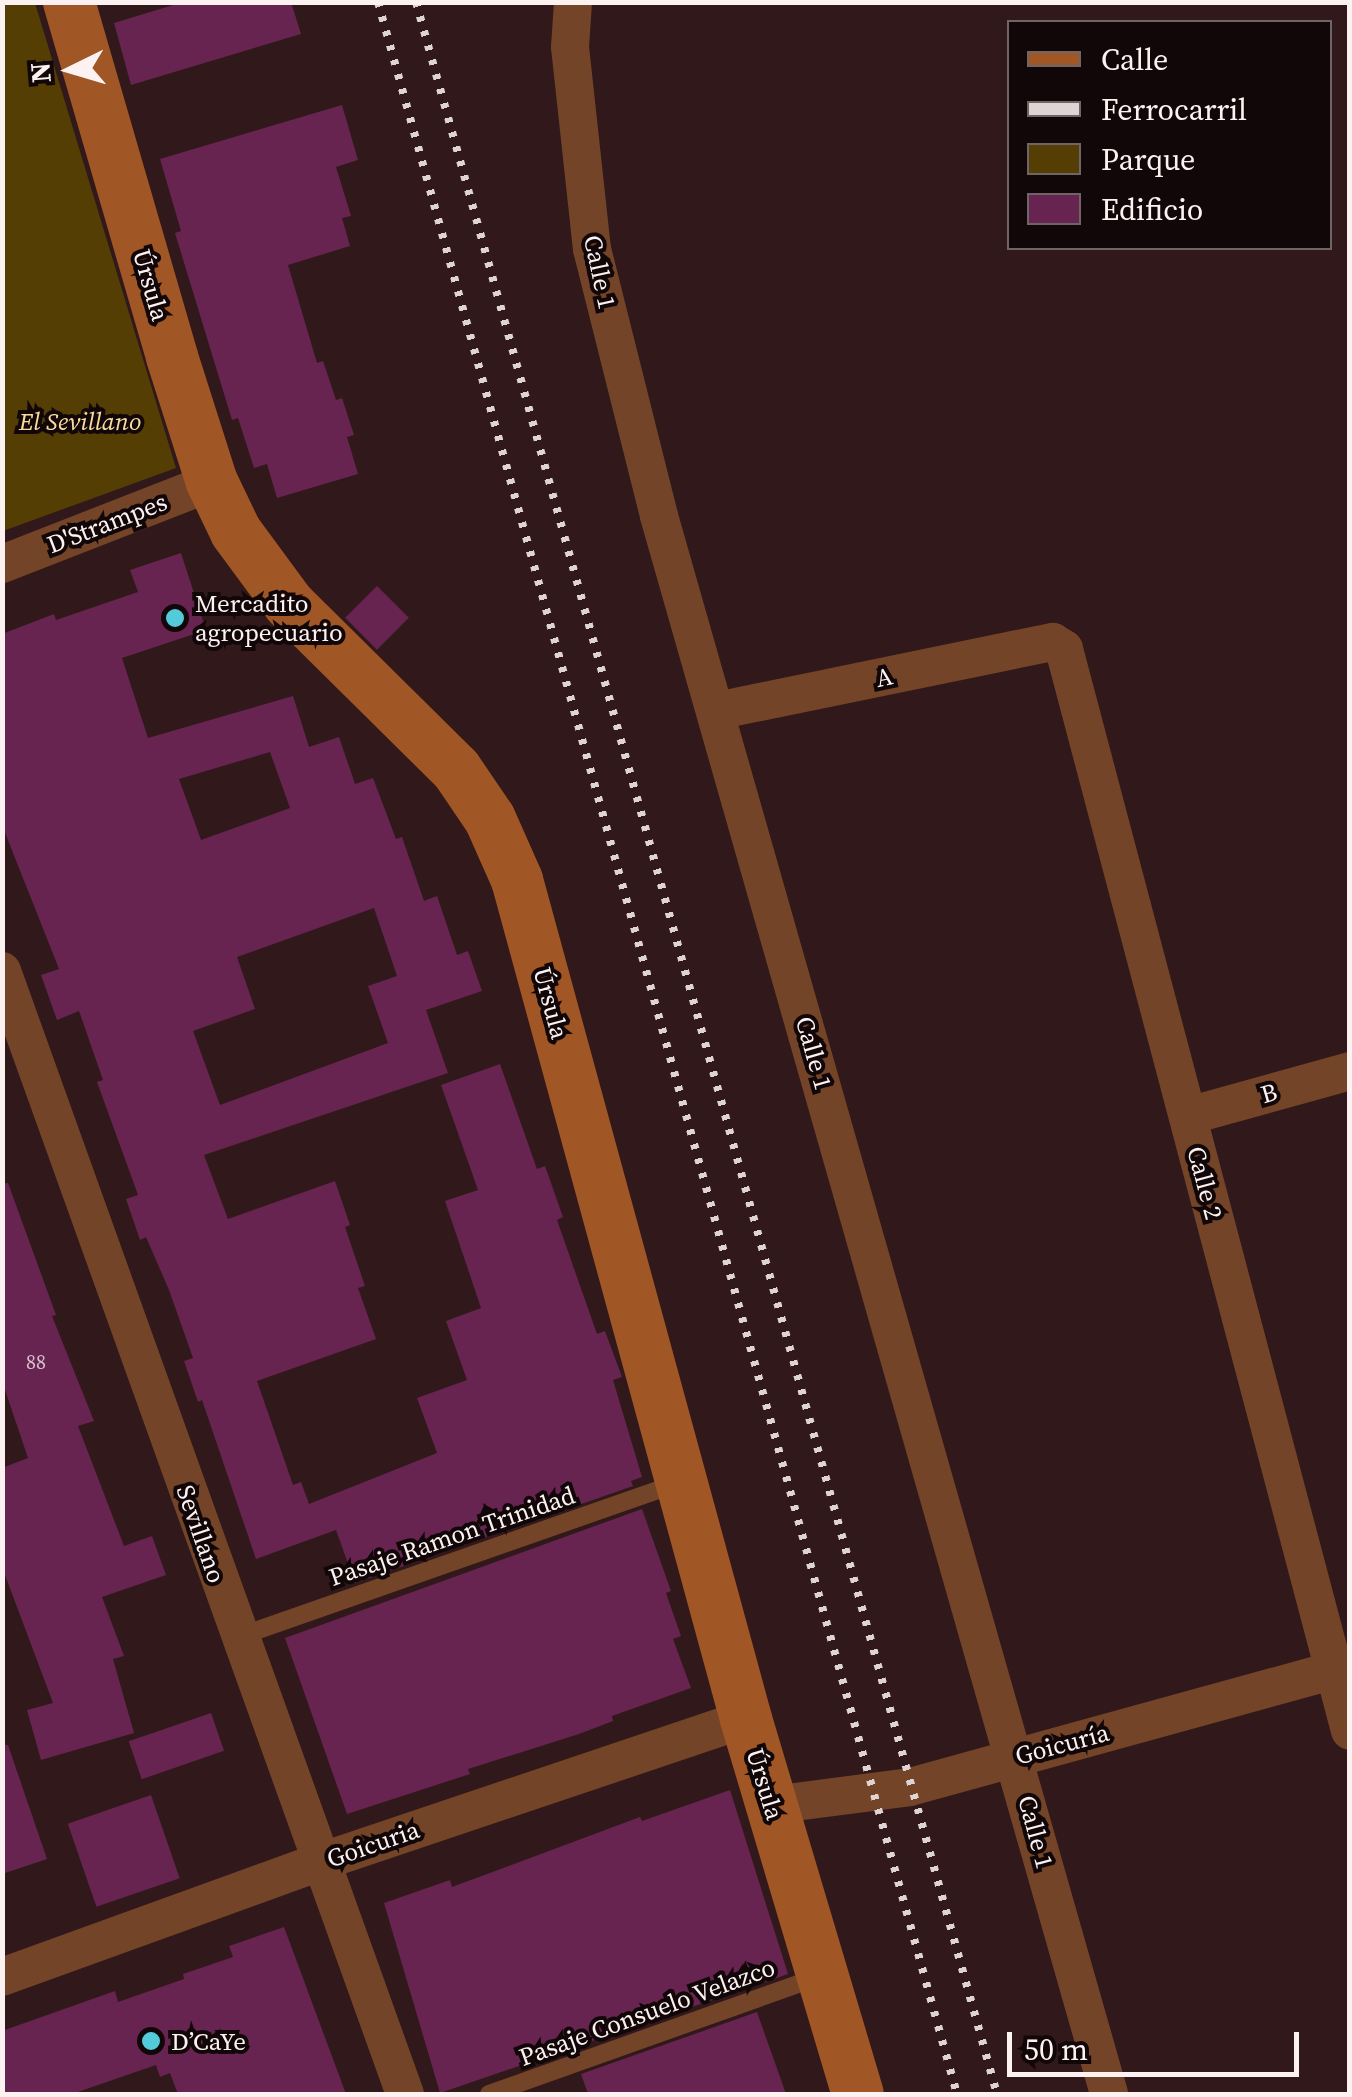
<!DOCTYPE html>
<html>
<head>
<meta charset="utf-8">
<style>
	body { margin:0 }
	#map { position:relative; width:1352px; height:2097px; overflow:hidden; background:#31181a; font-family:"Source Serif 4",serif }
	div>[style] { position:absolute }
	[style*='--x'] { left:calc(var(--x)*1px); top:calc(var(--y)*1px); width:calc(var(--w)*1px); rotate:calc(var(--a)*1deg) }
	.green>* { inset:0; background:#553e04 }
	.building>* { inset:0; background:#672451; transform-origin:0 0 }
	.lane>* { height:18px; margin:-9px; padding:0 9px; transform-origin:9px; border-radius:9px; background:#734428 }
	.street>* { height:38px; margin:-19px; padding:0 19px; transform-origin:19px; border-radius:19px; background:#734428 }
	.secondary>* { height:52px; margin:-26px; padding:0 26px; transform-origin:26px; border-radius:26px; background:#a15625 }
	.rail>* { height:8px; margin-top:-4px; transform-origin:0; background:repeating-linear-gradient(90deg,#e0d3d3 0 5px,transparent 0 15px) }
	.dots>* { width:28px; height:28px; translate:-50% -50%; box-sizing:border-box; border:5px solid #120708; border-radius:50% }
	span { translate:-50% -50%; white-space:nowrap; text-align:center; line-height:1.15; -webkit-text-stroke:8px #120708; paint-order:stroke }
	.number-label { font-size:20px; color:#d8beca }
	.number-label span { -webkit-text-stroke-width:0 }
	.street-label { font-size:25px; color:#fdf2f2 }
	.park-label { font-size:25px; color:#fadc9e; font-style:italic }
	.poi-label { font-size:25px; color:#fdf2f2 }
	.left { translate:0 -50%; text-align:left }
	.frame { position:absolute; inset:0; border:5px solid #fdf2f2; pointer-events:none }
	.legend { position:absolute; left:1007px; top:20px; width:325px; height:230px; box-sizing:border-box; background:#120708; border:2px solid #706566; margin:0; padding:12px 18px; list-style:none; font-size:30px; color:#fdf2f2 }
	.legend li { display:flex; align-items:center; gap:20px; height:50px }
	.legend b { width:50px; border:2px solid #706566 }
	.north { position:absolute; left:20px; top:20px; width:100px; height:100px; -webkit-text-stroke:8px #120708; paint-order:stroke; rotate:265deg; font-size:28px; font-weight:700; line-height:40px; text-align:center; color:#fdf2f2 }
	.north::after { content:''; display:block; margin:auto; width:35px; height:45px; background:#fdf2f2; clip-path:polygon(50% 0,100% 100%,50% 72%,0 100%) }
	.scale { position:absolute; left:1007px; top:2032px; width:292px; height:45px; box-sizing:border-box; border:5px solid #fdf2f2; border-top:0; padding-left:12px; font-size:30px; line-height:35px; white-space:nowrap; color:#fdf2f2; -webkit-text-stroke:8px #120708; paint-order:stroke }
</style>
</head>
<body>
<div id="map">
	<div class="green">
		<div style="clip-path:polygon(3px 2px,35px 3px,176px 468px,3px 531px)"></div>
	</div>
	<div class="building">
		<div style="clip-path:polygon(183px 2px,291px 2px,301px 34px,131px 85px,114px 23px)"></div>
		<div style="clip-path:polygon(342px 105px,358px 160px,336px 167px,351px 216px,342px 218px,350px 246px,288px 265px,317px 363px,323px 361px,336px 400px,342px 398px,354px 435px,347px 437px,358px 474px,277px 498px,267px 464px,254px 468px,238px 418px,232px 420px,175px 233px,181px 231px,160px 159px)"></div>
		<div style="clip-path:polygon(evenodd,181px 553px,206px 630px,122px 658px,148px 738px,293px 696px,309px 747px,339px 737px,355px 784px,373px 778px,396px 839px,402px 837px,424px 901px,437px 896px,457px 955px,468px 951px,482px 991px,426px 1010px,448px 1073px,204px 1155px,228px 1219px,335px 1181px,350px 1225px,345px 1227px,365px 1286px,358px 1288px,376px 1339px,257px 1381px,293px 1485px,301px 1482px,309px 1504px,437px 1453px,417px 1398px,467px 1380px,446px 1321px,481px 1308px,445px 1201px,478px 1190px,441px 1085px,500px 1064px,537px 1169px,545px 1166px,563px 1217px,557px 1220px,597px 1334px,605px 1331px,622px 1377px,613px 1380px,642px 1477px,631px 1481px,633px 1486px,355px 1583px,336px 1530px,256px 1559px,202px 1400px,198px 1402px,184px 1361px,193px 1358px,169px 1290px,146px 1237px,140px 1240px,126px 1199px,138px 1195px,97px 1082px,103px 1080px,79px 1011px,57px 1020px,41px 975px,59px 969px,2px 825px,2px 634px,54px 614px,56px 620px,138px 592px,130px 570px,181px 553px,270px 752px,290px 808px,201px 840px,179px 779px,270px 752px,181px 553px,374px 908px,397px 976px,368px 986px,388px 1043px,220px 1105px,193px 1031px,255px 1009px,237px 957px,374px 908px)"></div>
		<div style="left:377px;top:586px;width:45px;height:45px;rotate:45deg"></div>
		<div style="clip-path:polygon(8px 1183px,56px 1315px,52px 1316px,94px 1421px,78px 1426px,124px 1546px,152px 1536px,166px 1575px,102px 1597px,124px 1656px,113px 1659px,134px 1733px,41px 1760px,27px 1710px,53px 1703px,2px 1567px,2px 1468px,28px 1458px,2px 1381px,2px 1184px)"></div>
		<div style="clip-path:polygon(642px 1509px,671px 1591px,666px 1593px,681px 1636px,673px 1639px,691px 1688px,612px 1716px,613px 1721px,579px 1734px,468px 1769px,470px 1774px,347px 1814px,285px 1638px)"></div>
		<div style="left:211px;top:1713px;width:40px;height:87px;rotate:71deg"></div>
		<div style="clip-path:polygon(2px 1745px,8px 1745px,47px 1859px,2px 1874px)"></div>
		<div style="clip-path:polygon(730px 1790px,788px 1974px,440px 2093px,384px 1903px,450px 1880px,452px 1887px,640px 1817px,642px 1821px)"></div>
		<div style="left:151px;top:1795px;width:88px;height:88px;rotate:71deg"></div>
		<div style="clip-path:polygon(284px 1927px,346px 2094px,178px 2094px,170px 2073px,160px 2077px,156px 2065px,72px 2094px,2px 2094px,2px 2031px,115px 1991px,118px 2002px,184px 1979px,183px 1974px,233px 1957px,229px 1946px)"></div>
		<div style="clip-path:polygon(757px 2012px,786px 2094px,588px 2094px,581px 2074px)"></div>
	</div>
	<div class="lane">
		<div style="--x:238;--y:1637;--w:464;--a:-19.3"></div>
		<div style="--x:489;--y:2094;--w:349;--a:-19.6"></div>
	</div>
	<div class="street">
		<div style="--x:573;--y:2;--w:45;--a:93.8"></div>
		<div style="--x:570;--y:47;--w:203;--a:83.8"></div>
		<div style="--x:592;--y:249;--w:275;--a:75.9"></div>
		<div style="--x:659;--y:516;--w:1641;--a:74.08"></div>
		<div style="--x:2;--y:564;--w:225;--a:-21.3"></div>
		<div style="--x:716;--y:711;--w:344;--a:-11.6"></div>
		<div style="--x:1053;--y:642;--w:13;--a:32"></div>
		<div style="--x:1064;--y:649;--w:1119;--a:75.19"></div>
		<div style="--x:2;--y:971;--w:1193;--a:70.26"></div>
		<div style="--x:1188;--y:1116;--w:168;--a:-15.5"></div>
		<div style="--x:772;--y:1805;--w:139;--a:-7.4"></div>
		<div style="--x:910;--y:1787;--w:456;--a:-15.4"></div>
		<div style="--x:2;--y:1977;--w:338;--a:-19.9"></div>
		<div style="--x:320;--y:1862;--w:449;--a:-18.6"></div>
	</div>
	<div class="secondary">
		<div style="--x:69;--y:2;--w:370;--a:73.8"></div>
		<div style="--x:172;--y:357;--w:131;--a:72.3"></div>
		<div style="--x:212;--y:482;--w:55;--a:64.4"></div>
		<div style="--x:236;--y:532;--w:89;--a:53.6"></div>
		<div style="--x:289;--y:604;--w:235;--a:44.7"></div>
		<div style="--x:456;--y:769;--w:60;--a:55.8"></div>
		<div style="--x:490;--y:819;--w:67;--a:66.1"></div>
		<div style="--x:517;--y:880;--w:870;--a:74.73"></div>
		<div style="--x:746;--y:1719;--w:391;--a:73.4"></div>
	</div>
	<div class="rail">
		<div style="--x:378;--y:2;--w:2171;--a:74.53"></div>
		<div style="--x:416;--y:2;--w:2171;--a:74.48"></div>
	</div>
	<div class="dots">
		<div style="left:175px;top:618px;background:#53cbdb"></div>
		<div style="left:151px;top:2041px;background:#53cbdb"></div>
	</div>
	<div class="number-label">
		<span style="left:36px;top:1362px">88</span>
	</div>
	<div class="street-label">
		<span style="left:600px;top:272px;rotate:78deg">Calle 1</span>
		<span style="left:151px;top:285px;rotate:74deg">Úrsula</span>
		<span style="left:107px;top:523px;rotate:-21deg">D'Strampes</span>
		<span style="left:884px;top:677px;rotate:-12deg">A</span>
		<span style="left:551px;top:1003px;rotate:75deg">Úrsula</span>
		<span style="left:814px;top:1053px;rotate:74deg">Calle 1</span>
		<span style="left:1269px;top:1093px;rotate:-16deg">B</span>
		<span style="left:1205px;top:1183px;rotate:75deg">Calle 2</span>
		<span style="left:201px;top:1534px;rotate:71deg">Sevillano</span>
		<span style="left:452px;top:1536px;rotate:-19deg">Pasaje Ramon Trinidad</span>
		<span style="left:1062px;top:1744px;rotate:-15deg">Goicuría</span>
		<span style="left:765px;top:1784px;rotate:73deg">Úrsula</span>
		<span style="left:1036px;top:1832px;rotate:75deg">Calle 1</span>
		<span style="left:373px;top:1844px;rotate:-19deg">Goicuria</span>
		<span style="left:647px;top:2012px;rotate:-20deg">Pasaje Consuelo Velazco</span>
	</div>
	<div class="park-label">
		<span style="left:80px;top:421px">El Sevillano</span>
	</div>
	<div class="poi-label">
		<span class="left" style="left:195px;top:618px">Mercadito<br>agropecuario</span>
		<span class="left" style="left:171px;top:2041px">D’CaYe</span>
	</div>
	<div class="frame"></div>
	<ul class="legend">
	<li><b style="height:12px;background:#a15625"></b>Calle</li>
	<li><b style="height:12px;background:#e0d3d3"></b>Ferrocarril</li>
	<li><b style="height:28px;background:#553e04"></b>Parque</li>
	<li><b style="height:28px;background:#672451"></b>Edificio</li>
	</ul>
	<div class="north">N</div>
	<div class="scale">50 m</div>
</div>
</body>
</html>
